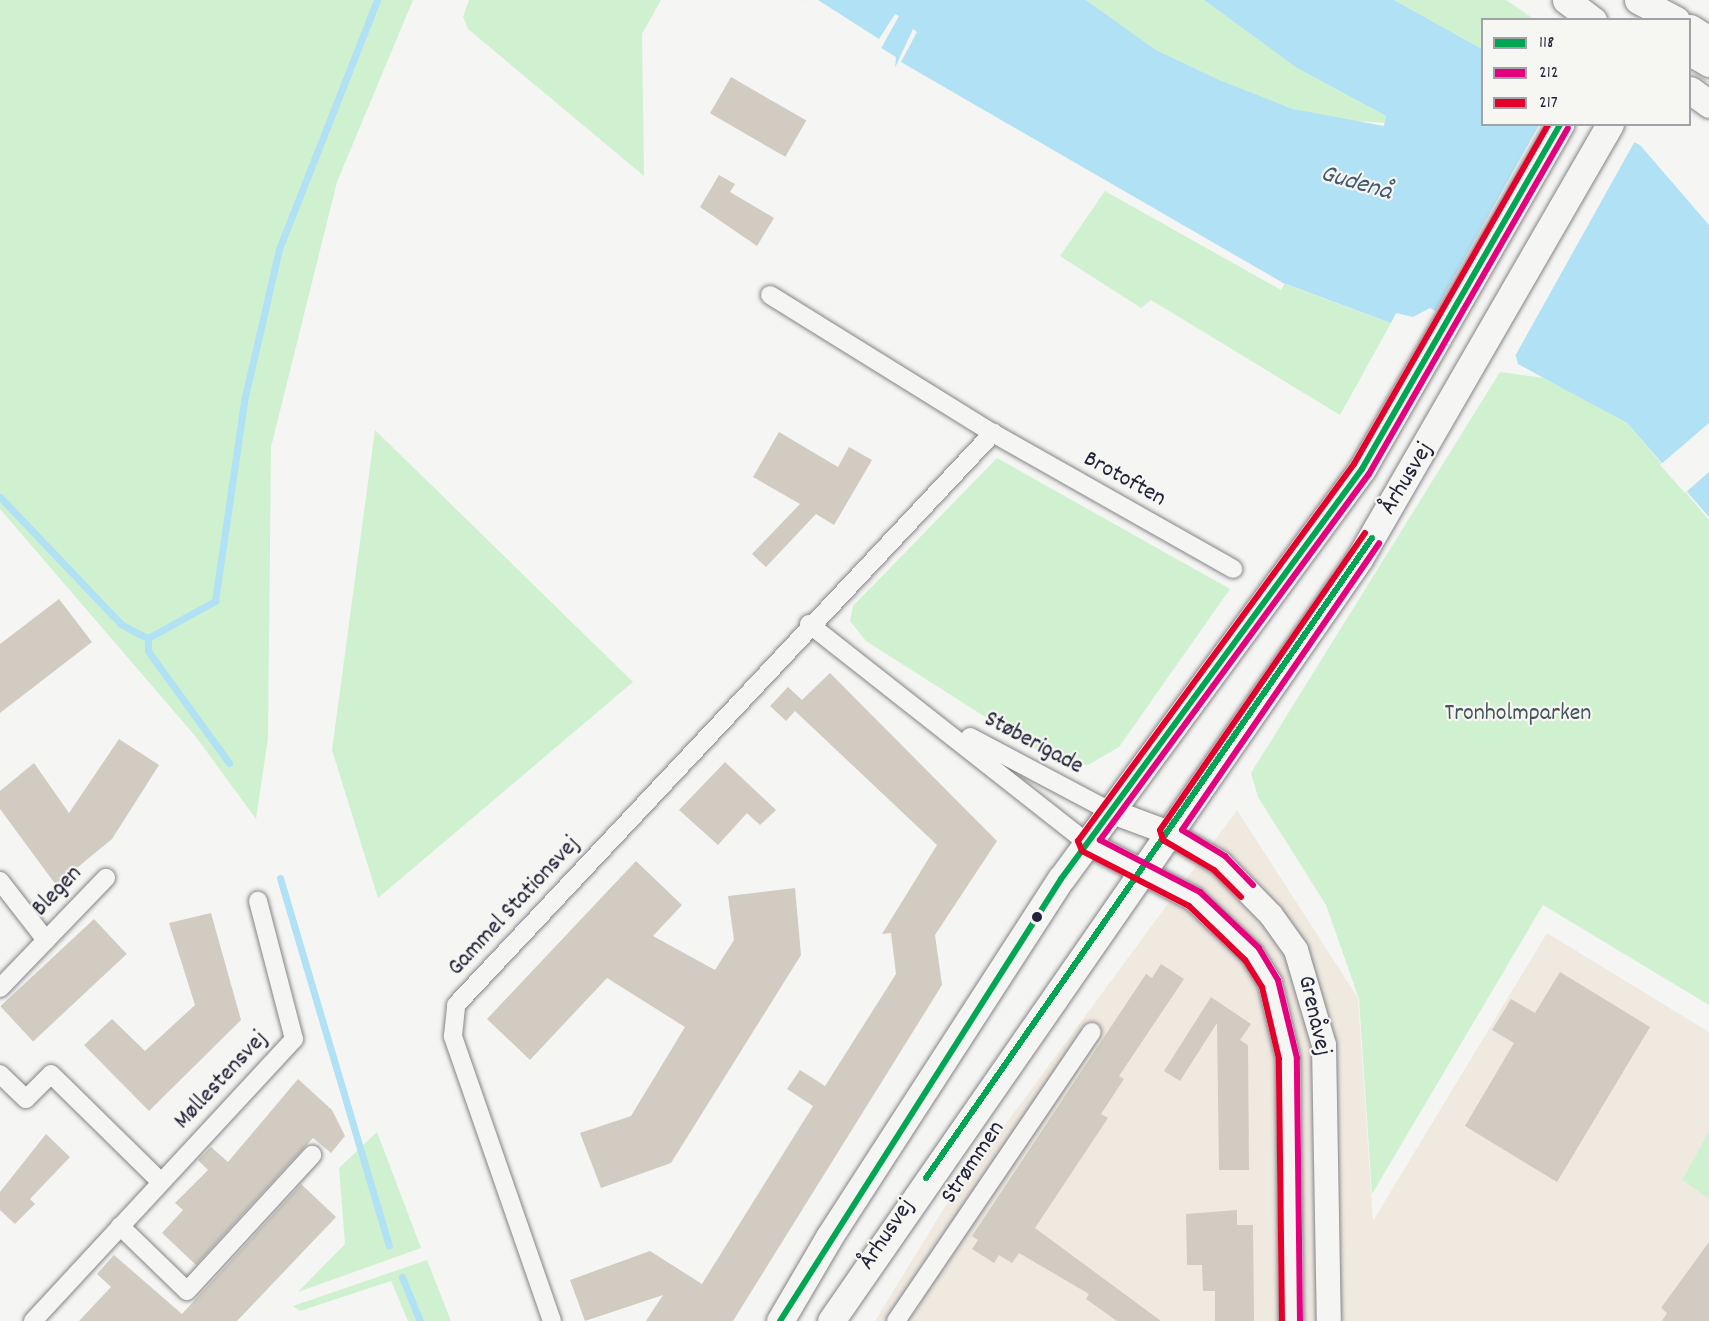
<!DOCTYPE html>
<html>
<head>
<meta charset="utf-8">
<style>
	body { margin:0 }
	#map { position:relative; width:1709px; height:1321px; overflow:hidden; background:#f5f5f3; font-family:Dekko,sans-serif }
	div>[style] { position:absolute }
	[style*='--x'] { left:calc(var(--x)*1px); top:calc(var(--y)*1px); width:calc(var(--w)*1px); rotate:calc(var(--a)*1deg) }
	.built>* { inset:0; background:#efe9e0 }
	.green>* { inset:0; background:#d0f1cf }
	.water>* { inset:0; background:#b0e1f4 }
	.pier>* { inset:0; background:#f5f5f3 }
	.stream>* { height:7px; margin:-3.5px; padding:0 3.5px; transform-origin:3.5px; border-radius:3.5px; background:#b0e1f4 }
	.building>* { inset:0; background:#d1cbc2; transform-origin:0 0 }
	.roads { filter:drop-shadow(0 0 2px #858589) drop-shadow(0 0 2px #858589) }
	.minor>* { height:18px; margin:-9px; padding:0 9px; transform-origin:9px; border-radius:9px; background:#f5f5f3 }
	.tertiary>* { height:24px; margin:-12px; padding:0 12px; transform-origin:12px; border-radius:12px; background:#f5f5f3 }
	.secondary>* { height:27px; margin:-13.5px; padding:0 13.5px; transform-origin:13.5px; border-radius:13.5px; background:#f5f5f3 }
	.bus-1>* { height:6px; margin:-3px; padding:0 3px; transform-origin:3px; border-radius:3px; background:#00a651 }
	.bus-2>* { height:6px; margin:-3px; padding:0 3px; transform-origin:3px; border-radius:3px; background:#e5007d }
	.bus-3>* { height:6px; margin:-3px; padding:0 3px; transform-origin:3px; border-radius:3px; background:#e4002b }
	.dots>* { width:16px; height:16px; translate:-50% -50%; box-sizing:border-box; border:3px solid #f6f6f2; border-radius:50% }
	span { translate:-50% -50%; white-space:nowrap; text-align:center; line-height:1.15; -webkit-text-stroke:4.5px #f6f6f2; paint-order:stroke }
	.street-label { font-size:24px; color:#22223b }
	.park-label { font-size:24px; color:#465559 }
	.water-label { font-size:26px; color:#445973; font-style:italic }
	.legend { position:absolute; left:1481px; top:18px; width:210px; height:108px; box-sizing:border-box; background:#f6f6f2; border:2px solid #a1a1a9; margin:0; padding:8px 10px; list-style:none; font-size:18px; color:#22223b }
	.legend li { display:flex; align-items:center; gap:12px; height:30px }
	.legend b { width:30px; border:2px solid #a1a1a9 }
</style>
</head>
<body>
<div id="map">
	<div class="built">
		<div style="clip-path:polygon(1237px 810px,1358px 998px,1373px 1221px,1547px 933px,1709px 1032px,1709px 1131px,1682px 1180px,1709px 1199px,1709px 1321px,875px 1321px,946px 1205px)"></div>
	</div>
	<div class="green">
		<div style="clip-path:polygon(0 0,413px 0,337px 182px,271px 447px,268px 738px,256px 819px,196px 737px,0 509px)"></div>
		<div style="clip-path:polygon(469px 0,661px 0,642px 34px,644px 176px,468px 29px,463px 17px)"></div>
		<div style="clip-path:polygon(1086px 0,1204px 0,1297px 68px,1386px 116px,1388px 123px,1338px 120px,1293px 109px,1218px 80px,1156px 50px)"></div>
		<div style="clip-path:polygon(1394px 0,1506px 0,1534px 19px,1482px 20px,1482px 49px)"></div>
		<div style="clip-path:polygon(1107px 188px,1281px 290px,1285px 284px,1391px 323px,1340px 415px,1151px 300px,1141px 308px,1060px 256px)"></div>
		<div style="clip-path:polygon(1500px 372px,1545px 378px,1627px 423px,1709px 520px,1709px 1005px,1543px 905px,1372px 1194px,1359px 999px,1326px 905px,1258px 797px,1251px 773px)"></div>
		<div style="clip-path:polygon(375px 430px,633px 682px,378px 898px,332px 750px)"></div>
		<div style="clip-path:polygon(997px 458px,1230px 589px,1119px 747px,1088px 765px,1050px 758px,866px 641px,850px 621px,853px 606px)"></div>
		<div style="clip-path:polygon(1709px 1131px,1709px 1199px,1682px 1180px)"></div>
		<div style="clip-path:polygon(377px 1132px,421px 1248px,298px 1292px,345px 1244px,339px 1168px)"></div>
		<div style="clip-path:polygon(427px 1260px,451px 1321px,408px 1321px,391px 1281px,300px 1311px,293px 1306px)"></div>
	</div>
	<div class="water">
		<div style="clip-path:polygon(803px 0,1086px 0,1156px 50px,1219px 80px,1293px 109px,1384px 126px,1386px 116px,1297px 68px,1204px 0,1394px 0,1482px 49px,1482px 124px,1599px 125px,1640px 145px,1709px 225px,1709px 517px,1627px 423px,1518px 364px,1516px 356px,1430px 308px,1413px 317px,1396px 313px,1391px 323px,1286px 284px,1281px 290px,895px 70px,896px 57px)"></div>
	</div>
	<div class="pier">
		<div style="clip-path:polygon(803px 0,818px 0,879px 39px,895px 14px,899px 16px,879px 52px)"></div>
		<div style="clip-path:polygon(913px 29px,917px 32px,901px 62px,1285px 284px,1281px 290px,893px 72px)"></div>
		<div style="clip-path:polygon(1606px 124px,1635px 141px,1514px 358px,1434px 313px,1539px 125px)"></div>
		<div style="clip-path:polygon(1709px 423px,1709px 472px,1685px 493px,1660px 465px)"></div>
	</div>
	<div class="stream">
		<div style="--x:0;--y:497;--w:175;--a:46.4"></div>
		<div style="--x:121;--y:624;--w:21;--a:29"></div>
		<div style="--x:139;--y:634;--w:10;--a:24"></div>
		<div style="--x:148;--y:638;--w:77;--a:-28.9"></div>
		<div style="--x:215;--y:601;--w:202;--a:-81.7"></div>
		<div style="--x:244;--y:401;--w:156;--a:-77"></div>
		<div style="--x:279;--y:249;--w:268;--a:-68.5"></div>
		<div style="--x:148;--y:638;--w:13;--a:90"></div>
		<div style="--x:148;--y:651;--w:138;--a:54.1"></div>
		<div style="--x:280;--y:878;--w:383;--a:73.5"></div>
		<div style="--x:402;--y:1277;--w:48;--a:67.8"></div>
	</div>
	<div class="building">
		<div style="left:731px;top:77px;width:87px;height:42px;rotate:30deg"></div>
		<div style="clip-path:polygon(719px 175px,735px 184px,730px 192px,774px 218px,757px 246px,700px 207px)"></div>
		<div style="clip-path:polygon(779px 432px,838px 467px,849px 447px,872px 460px,834px 525px,816px 514px,766px 567px,752px 554px,800px 504px,753px 477px)"></div>
		<div style="clip-path:polygon(59px 599px,92px 642px,0 713px,0 644px)"></div>
		<div style="clip-path:polygon(830px 673px,997px 841px,935px 935px,942px 985px,733px 1321px,646px 1321px,663px 1295px,585px 1321px,570px 1280px,650px 1251px,702px 1284px,813px 1106px,787px 1089px,800px 1070px,825px 1086px,896px 974px,891px 933px,882px 934px,937px 845px,795px 711px,786px 721px,770px 706px,788px 687px,802px 700px)"></div>
		<div style="clip-path:polygon(119px 739px,159px 765px,112px 839px,56px 885px,0 809px,0 791px,34px 763px,69px 813px)"></div>
		<div style="clip-path:polygon(725px 762px,776px 810px,760px 825px,747px 813px,718px 845px,679px 810px)"></div>
		<div style="clip-path:polygon(636px 861px,682px 905px,653px 936px,715px 970px,734px 940px,728px 896px,795px 888px,801px 955px,671px 1163px,601px 1188px,580px 1133px,631px 1116px,685px 1027px,607px 978px,530px 1060px,487px 1019px)"></div>
		<div style="clip-path:polygon(211px 913px,241px 1020px,149px 1111px,84px 1045px,112px 1019px,145px 1051px,195px 1005px,169px 923px)"></div>
		<div style="left:94px;top:919px;width:48px;height:128px;rotate:47deg"></div>
		<div style="clip-path:polygon(1161px 964px,1184px 979px,1119px 1076px,1124px 1079px,1101px 1114px,1108px 1118px,1035px 1228px,1161px 1321px,1117px 1321px,1086px 1299px,1089px 1294px,1019px 1253px,1012px 1263px,999px 1255px,994px 1263px,972px 1249px,978px 1240px,972px 1236px,1146px 974px,1152px 978px)"></div>
		<div style="clip-path:polygon(1560px 972px,1650px 1027px,1557px 1182px,1465px 1126px,1514px 1043px,1492px 1030px,1511px 999px,1535px 1013px)"></div>
		<div style="clip-path:polygon(1211px 997px,1251px 1024px,1240px 1040px,1248px 1045px,1249px 1170px,1219px 1170px,1217px 1023px,1180px 1081px,1164px 1071px)"></div>
		<div style="clip-path:polygon(298px 1079px,332px 1110px,345px 1136px,331px 1153px,313px 1138px,196px 1265px,162px 1233px,183px 1210px,175px 1203px,208px 1170px,198px 1160px,211px 1147px,228px 1162px)"></div>
		<div style="clip-path:polygon(46px 1134px,70px 1157px,30px 1199px,35px 1204px,15px 1224px,0 1210px,0 1192px)"></div>
		<div style="clip-path:polygon(301px 1184px,336px 1217px,237px 1321px,79px 1321px,111px 1287px,97px 1274px,114px 1255px,182px 1314px)"></div>
		<div style="clip-path:polygon(1237px 1210px,1237px 1225px,1253px 1225px,1254px 1321px,1215px 1321px,1215px 1291px,1203px 1291px,1202px 1265px,1187px 1265px,1186px 1214px)"></div>
		<div style="clip-path:polygon(1709px 1242px,1709px 1321px,1662px 1321px,1667px 1313px,1661px 1308px)"></div>
	</div>
	<div class="roads">
		<div class="minor">
			<div style="--x:770;--y:295;--w:262;--a:31.8"></div>
			<div style="--x:993;--y:433;--w:276;--a:29.5"></div>
			<div style="--x:809;--y:624;--w:354;--a:38.2"></div>
			<div style="--x:970;--y:737;--w:158;--a:27.9"></div>
			<div style="--x:0;--y:881;--w:75;--a:52.1"></div>
			<div style="--x:0;--y:988;--w:153;--a:-46.1"></div>
			<div style="--x:0;--y:1074;--w:36;--a:44"></div>
			<div style="--x:26;--y:1099;--w:35;--a:-45"></div>
			<div style="--x:51;--y:1074;--w:153;--a:44.5"></div>
			<div style="--x:120;--y:1226;--w:93;--a:44.1"></div>
			<div style="--x:187;--y:1291;--w:185;--a:-47.4"></div>
			<div style="--x:33;--y:1321;--w:384;--a:-47.2"></div>
			<div style="--x:294;--y:1039;--w:143;--a:-104.6"></div>
			<div style="--x:552;--y:1321;--w:302;--a:-109.2"></div>
			<div style="--x:453;--y:1036;--w:31;--a:-84"></div>
			<div style="--x:456;--y:1005;--w:785;--a:-46.81"></div>
			<div style="--x:896;--y:1321;--w:349;--a:-55.9"></div>
		</div>
		<div class="tertiary">
			<div style="--x:1110;--y:811;--w:63;--a:20.4"></div>
			<div style="--x:1169;--y:833;--w:59;--a:30.5"></div>
			<div style="--x:1220;--y:863;--w:73;--a:45.6"></div>
			<div style="--x:1271;--y:915;--w:43;--a:54.5"></div>
			<div style="--x:1296;--y:950;--w:99;--a:73.6"></div>
			<div style="--x:1324;--y:1045;--w:276;--a:89"></div>
			<div style="--x:1087;--y:843;--w:121;--a:27.6"></div>
			<div style="--x:1194;--y:899;--w:80;--a:43.5"></div>
			<div style="--x:1252;--y:954;--w:34;--a:58"></div>
			<div style="--x:1270;--y:983;--w:77;--a:76.5"></div>
			<div style="--x:1288;--y:1058;--w:263;--a:89.3"></div>
		</div>
		<div class="secondary">
			<div style="--x:1566;--y:0;--w:34;--a:37"></div>
			<div style="--x:1638;--y:0;--w:43;--a:27.8"></div>
			<div style="--x:1690;--y:28;--w:22;--a:32"></div>
			<div style="--x:1690;--y:52;--w:22;--a:30"></div>
			<div style="--x:1690;--y:90;--w:24;--a:36"></div>
			<div style="--x:780;--y:1321;--w:97;--a:-59.7"></div>
			<div style="--x:829;--y:1237;--w:427;--a:-57.1"></div>
			<div style="--x:1061;--y:879;--w:509;--a:-53.72"></div>
			<div style="--x:1362;--y:469;--w:398;--a:-60.1"></div>
			<div style="--x:831;--y:1321;--w:927;--a:-55.28"></div>
			<div style="--x:1359;--y:559;--w:502;--a:-60.01"></div>
		</div>
	</div>
	<div class="bus-1">
		<div style="--x:926;--y:1178;--w:780;--a:-55.13"></div>
		<div style="--x:780;--y:1321;--w:524;--a:-57.55"></div>
		<div style="--x:1061;--y:879;--w:509;--a:-53.72"></div>
		<div style="--x:1362;--y:469;--w:398;--a:-60.1"></div>
	</div>
	<div class="bus-2">
		<div style="--x:1253;--y:885;--w:40;--a:-134"></div>
		<div style="--x:1225;--y:856;--w:50;--a:-148.8"></div>
		<div style="--x:1182;--y:830;--w:348;--a:-55.5"></div>
		<div style="--x:1300;--y:1321;--w:263;--a:-90.7"></div>
		<div style="--x:1297;--y:1058;--w:80;--a:-103.7"></div>
		<div style="--x:1278;--y:980;--w:37;--a:-121"></div>
		<div style="--x:1259;--y:948;--w:81;--a:-136.5"></div>
		<div style="--x:1200;--y:892;--w:113;--a:-152.5"></div>
		<div style="--x:1100;--y:840;--w:454;--a:-53.7"></div>
		<div style="--x:1369;--y:474;--w:399;--a:-60.1"></div>
	</div>
	<div class="bus-3">
		<div style="--x:1241;--y:897;--w:38;--a:-135"></div>
		<div style="--x:1214;--y:870;--w:59;--a:-149.5"></div>
		<div style="--x:1163;--y:840;--w:10;--a:-107"></div>
		<div style="--x:1160;--y:830;--w:361;--a:-55.4"></div>
		<div style="--x:1282;--y:1321;--w:262;--a:-90.7"></div>
		<div style="--x:1279;--y:1059;--w:74;--a:-103.3"></div>
		<div style="--x:1262;--y:987;--w:32;--a:-122"></div>
		<div style="--x:1245;--y:960;--w:78;--a:-136"></div>
		<div style="--x:1189;--y:906;--w:120;--a:-152.8"></div>
		<div style="--x:1082;--y:851;--w:11;--a:-112"></div>
		<div style="--x:1078;--y:841;--w:467;--a:-53.8"></div>
		<div style="--x:1354;--y:464;--w:392;--a:-60.2"></div>
	</div>
	<div class="dots">
		<div style="left:1037px;top:917px;background:#22223b"></div>
	</div>
	<div class="street-label">
		<span style="left:1408px;top:479px;rotate:-59deg">Århusvej</span>
		<span style="left:1124px;top:480px;rotate:29deg">Brotoften</span>
		<span style="left:1033px;top:744px;rotate:28deg">Støberigade</span>
		<span style="left:58px;top:892px;rotate:-46deg">Blegen</span>
		<span style="left:515px;top:907px;rotate:-47deg">Gammel Stationsvej</span>
		<span style="left:1313px;top:1016px;rotate:77deg">Grenåvej</span>
		<span style="left:222px;top:1081px;rotate:-47deg">Møllestensvej</span>
		<span style="left:974px;top:1163px;rotate:-56deg">Strømmen</span>
		<span style="left:888px;top:1235px;rotate:-56deg">Århusvej</span>
	</div>
	<div class="park-label">
		<span style="left:1518px;top:715px">Tronholmparken</span>
	</div>
	<div class="water-label">
		<span style="left:1356px;top:184px;rotate:16deg">Gudenå</span>
	</div>
	<ul class="legend">
	<li><b style="height:8px;background:#00a651"></b>118</li>
	<li><b style="height:8px;background:#e5007d"></b>212</li>
	<li><b style="height:8px;background:#e4002b"></b>217</li>
	</ul>
</div>
</body>
</html>
